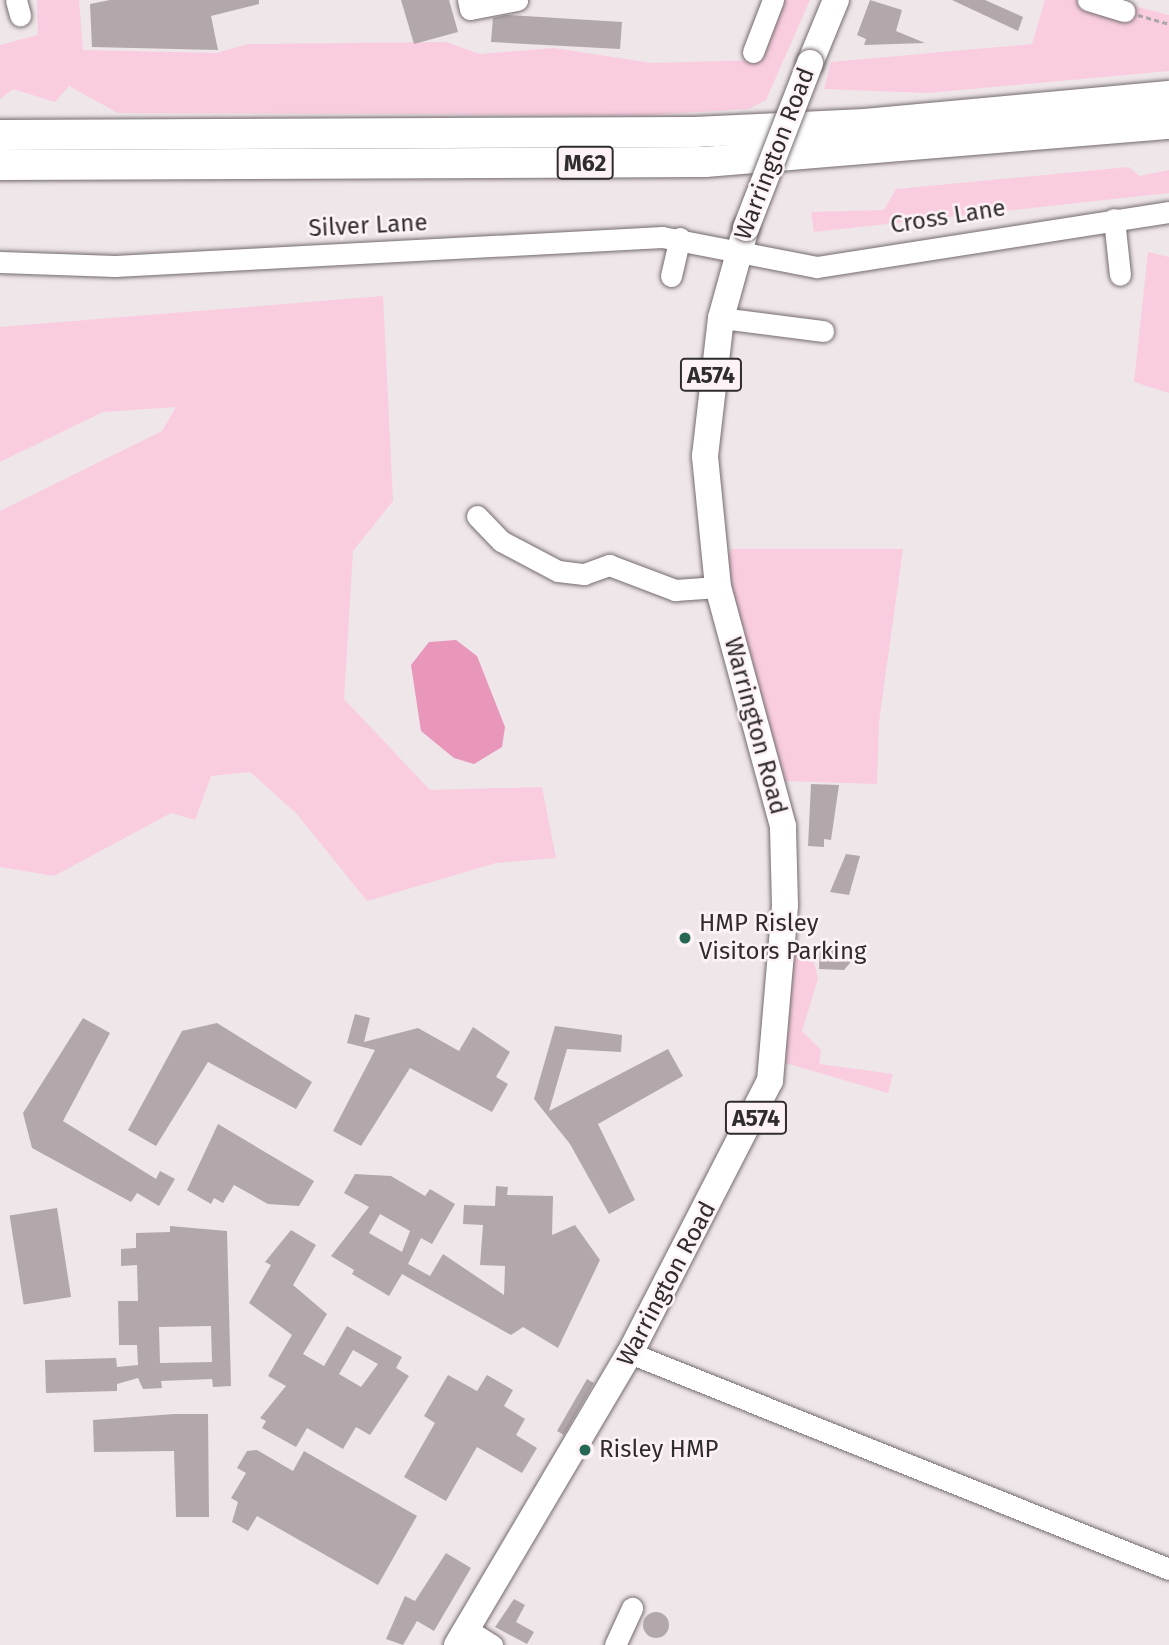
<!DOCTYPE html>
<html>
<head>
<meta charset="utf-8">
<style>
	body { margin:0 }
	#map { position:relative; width:1169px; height:1645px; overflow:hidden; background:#efe6e9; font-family:"Fira Sans",sans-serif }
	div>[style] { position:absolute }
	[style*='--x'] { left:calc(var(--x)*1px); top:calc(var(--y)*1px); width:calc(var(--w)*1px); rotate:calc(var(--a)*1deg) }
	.green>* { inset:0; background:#f9cddf }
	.water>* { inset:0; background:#e996bb }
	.building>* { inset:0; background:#b2a8ac; transform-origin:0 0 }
	.round { border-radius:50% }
	.path>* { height:2.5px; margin-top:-1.25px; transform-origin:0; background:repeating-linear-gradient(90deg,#ada6a8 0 5px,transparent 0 8.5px) }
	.roads { filter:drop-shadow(0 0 2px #746b6f) drop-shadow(0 0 2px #746b6f) }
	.minor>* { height:21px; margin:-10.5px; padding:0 10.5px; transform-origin:10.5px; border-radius:10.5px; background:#fff }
	.major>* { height:26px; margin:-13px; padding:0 13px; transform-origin:13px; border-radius:13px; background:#fff }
	.highway>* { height:30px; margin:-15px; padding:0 15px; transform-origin:15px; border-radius:15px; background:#fff }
	.bridges { filter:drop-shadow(0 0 2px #746b6f) drop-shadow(0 0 2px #746b6f) }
	.major-bridge>* { height:26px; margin:-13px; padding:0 13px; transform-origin:13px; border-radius:13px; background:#fff }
	.dots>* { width:19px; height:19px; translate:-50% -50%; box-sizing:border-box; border:4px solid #fdf3f7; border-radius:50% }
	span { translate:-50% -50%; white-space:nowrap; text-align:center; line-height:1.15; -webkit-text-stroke:5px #fdf3f7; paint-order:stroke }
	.shield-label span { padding:2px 5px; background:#fdf3f7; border:2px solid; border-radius:5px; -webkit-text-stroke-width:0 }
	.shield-label { font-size:23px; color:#2f2c2d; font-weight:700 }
	.street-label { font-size:24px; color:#2f2c2d }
	.poi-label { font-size:24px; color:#2f2c2d }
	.left { translate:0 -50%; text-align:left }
</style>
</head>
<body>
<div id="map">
	<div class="green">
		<div style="clip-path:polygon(37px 0,79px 0,83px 50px,216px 53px,248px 44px,446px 42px,480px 54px,554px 48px,652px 63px,761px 60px,782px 0,810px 0,766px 100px,749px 109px,648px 115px,118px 113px,69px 86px,55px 102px,13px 89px,0 99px,0 45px,38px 35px)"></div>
		<div style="clip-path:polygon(1045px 0,1111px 0,1169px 15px,1169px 71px,927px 93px,824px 89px,831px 62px,1032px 44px)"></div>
		<div style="clip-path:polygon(1129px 167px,1139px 176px,1169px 170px,1169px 193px,814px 232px,811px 212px,884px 210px,896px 189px)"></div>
		<div style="clip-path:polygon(1148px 252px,1169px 257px,1169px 393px,1134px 382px)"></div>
		<div style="clip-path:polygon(383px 296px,393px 501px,353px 551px,344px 699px,430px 790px,542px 787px,556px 858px,496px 863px,367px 901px,297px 814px,250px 772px,211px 776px,195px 820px,171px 813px,54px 876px,0 867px,0 511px,162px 431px,176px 407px,103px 412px,0 462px,0 327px)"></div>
		<div style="clip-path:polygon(732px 549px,903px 549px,879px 722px,877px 784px,785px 781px,722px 569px)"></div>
		<div style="clip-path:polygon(794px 942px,810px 945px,818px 979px,802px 1031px,821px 1050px,819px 1064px,893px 1074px,888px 1093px,782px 1062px)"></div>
	</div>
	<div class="water">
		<div style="clip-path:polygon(456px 640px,477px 656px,505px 727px,502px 747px,474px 764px,454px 758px,421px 731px,411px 665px,429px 642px)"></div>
	</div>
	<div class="building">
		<div style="clip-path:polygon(110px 0,259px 0,259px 4px,211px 16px,218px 50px,92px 47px,90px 4px)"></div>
		<div style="clip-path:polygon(401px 0,449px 0,458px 32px,414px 44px)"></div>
		<div style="clip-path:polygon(870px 0,902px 10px,896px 31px,925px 43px,864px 45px,866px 39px,857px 35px)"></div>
		<div style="clip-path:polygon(952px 0,985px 0,1023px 17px,1018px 31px)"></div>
		<div style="clip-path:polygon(506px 15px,622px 22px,620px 49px,491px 42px,493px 18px)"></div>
		<div style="clip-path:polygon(811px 784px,839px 785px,831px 840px,824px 839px,824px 847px,808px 846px)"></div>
		<div style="clip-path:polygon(846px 854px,860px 856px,849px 895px,830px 892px)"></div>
		<div style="clip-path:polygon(820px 946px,850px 947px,850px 963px,844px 970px,819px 969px)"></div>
		<div style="clip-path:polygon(355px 1014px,370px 1018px,364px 1042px,418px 1028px,459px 1051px,473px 1027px,510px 1052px,496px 1077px,508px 1084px,492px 1112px,410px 1068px,361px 1146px,333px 1131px,375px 1050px,347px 1043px)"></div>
		<div style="clip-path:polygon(83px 1018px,110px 1033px,63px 1121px,156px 1179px,160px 1171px,175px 1179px,159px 1206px,137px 1193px,131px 1202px,32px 1148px,23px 1113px)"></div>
		<div style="clip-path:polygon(217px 1023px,312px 1082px,296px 1109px,208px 1062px,156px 1146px,128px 1130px,182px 1031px)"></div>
		<div style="clip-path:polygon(555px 1026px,622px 1035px,621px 1052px,567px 1049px,549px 1111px,668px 1049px,683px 1076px,598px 1124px,635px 1200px,609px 1214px,570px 1144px,534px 1099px)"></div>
		<div style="clip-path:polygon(218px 1124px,314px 1181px,299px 1206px,268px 1204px,234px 1185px,223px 1203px,214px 1198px,211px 1204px,187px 1190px)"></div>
		<div style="clip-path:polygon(evenodd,355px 1174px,391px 1176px,425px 1196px,430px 1189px,455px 1204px,432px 1244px,421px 1238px,408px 1264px,430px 1276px,443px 1254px,504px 1295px,505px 1266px,480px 1265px,483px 1225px,463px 1224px,464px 1205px,495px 1206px,496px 1186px,508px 1187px,507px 1195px,553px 1196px,552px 1235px,575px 1225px,600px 1260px,558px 1348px,523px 1327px,511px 1335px,402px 1274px,389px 1296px,352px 1274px,354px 1270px,331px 1256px,369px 1207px,344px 1193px,355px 1174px,380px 1214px,410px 1231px,402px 1252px,369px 1233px,380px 1214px)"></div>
		<div style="left:57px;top:1208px;width:90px;height:48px;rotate:81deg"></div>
		<div style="clip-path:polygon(evenodd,170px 1226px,227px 1231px,231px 1386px,213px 1387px,212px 1379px,161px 1381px,162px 1388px,143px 1389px,138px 1378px,117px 1384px,117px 1391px,46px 1393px,45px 1360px,116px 1358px,117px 1367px,138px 1365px,137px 1345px,119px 1345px,118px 1301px,138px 1301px,137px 1265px,121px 1266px,121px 1249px,136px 1248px,136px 1233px,170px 1232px,170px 1226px,211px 1326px,212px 1362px,160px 1363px,159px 1327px,211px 1326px)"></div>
		<div style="clip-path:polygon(evenodd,291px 1230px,316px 1245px,293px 1285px,327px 1314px,303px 1354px,324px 1366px,347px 1326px,402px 1357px,396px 1368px,409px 1376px,370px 1435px,356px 1427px,343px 1449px,307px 1428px,296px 1447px,262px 1428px,266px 1421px,260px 1418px,286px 1386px,268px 1376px,292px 1335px,249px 1303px,271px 1265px,265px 1262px,291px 1230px,353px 1350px,378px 1364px,361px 1387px,339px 1374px,353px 1350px)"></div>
		<div style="clip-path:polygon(448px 1375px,477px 1391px,487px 1375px,513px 1390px,504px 1406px,525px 1419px,516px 1435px,537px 1448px,522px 1473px,477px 1447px,446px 1501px,404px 1477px,435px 1423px,424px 1416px)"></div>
		<div style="left:587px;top:1379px;width:8px;height:60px;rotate:30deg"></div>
		<div style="clip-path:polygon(174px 1414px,208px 1414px,209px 1517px,176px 1517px,174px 1451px,94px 1452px,93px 1420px)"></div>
		<div style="clip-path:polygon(257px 1450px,293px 1471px,304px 1451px,417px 1516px,378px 1585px,257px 1516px,248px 1531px,232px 1522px,238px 1502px,231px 1498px,246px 1473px,237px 1468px,247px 1451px)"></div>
		<div style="clip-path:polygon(446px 1553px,471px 1568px,434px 1631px,417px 1621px,403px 1645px,386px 1639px,405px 1596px,415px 1601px)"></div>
		<div style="clip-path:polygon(514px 1599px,525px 1605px,516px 1622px,534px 1632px,527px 1644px,495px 1627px)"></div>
		<div class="round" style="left:643px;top:1612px;width:26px;height:26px"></div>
	</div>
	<div class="path">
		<div style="--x:1138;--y:15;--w:32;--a:16"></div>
	</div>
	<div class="roads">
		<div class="minor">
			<div style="--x:16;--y:0;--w:16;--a:75"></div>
			<div style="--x:468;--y:0;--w:9;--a:77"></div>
			<div style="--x:470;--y:9;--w:48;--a:-10.8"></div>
			<div style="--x:1088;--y:0;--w:38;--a:17"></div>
			<div style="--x:753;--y:52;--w:56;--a:-69"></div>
			<div style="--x:1114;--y:219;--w:56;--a:83.9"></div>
			<div style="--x:0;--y:262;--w:115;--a:2"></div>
			<div style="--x:115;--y:266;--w:548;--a:-3.03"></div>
			<div style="--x:662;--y:237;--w:158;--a:11"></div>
			<div style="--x:817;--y:267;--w:356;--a:-8.9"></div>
			<div style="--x:671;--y:276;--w:39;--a:-77"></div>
			<div style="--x:721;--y:318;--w:103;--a:7.3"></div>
			<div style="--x:477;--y:516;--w:35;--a:46"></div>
			<div style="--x:501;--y:541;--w:64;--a:27.8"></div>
			<div style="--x:558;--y:571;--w:26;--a:7"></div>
			<div style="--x:584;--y:574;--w:27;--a:-20"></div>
			<div style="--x:609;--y:565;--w:71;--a:20.7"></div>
			<div style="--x:675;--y:590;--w:43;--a:-4"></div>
			<div style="--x:630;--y:1353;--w:581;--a:21.84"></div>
			<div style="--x:466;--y:1629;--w:31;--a:32"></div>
			<div style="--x:615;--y:1645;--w:41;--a:-65.3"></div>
		</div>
		<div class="major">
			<div style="--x:810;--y:63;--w:68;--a:-67.6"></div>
			<div style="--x:457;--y:1645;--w:339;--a:-59.4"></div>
			<div style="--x:630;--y:1353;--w:306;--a:-62.8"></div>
			<div style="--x:770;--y:1081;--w:177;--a:-85.1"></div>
			<div style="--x:785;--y:905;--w:79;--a:-91.5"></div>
			<div style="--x:783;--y:826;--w:248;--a:-105.2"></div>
			<div style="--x:718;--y:587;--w:132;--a:-95.7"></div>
			<div style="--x:705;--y:456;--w:139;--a:-83.4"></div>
			<div style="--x:721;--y:318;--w:93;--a:-74.5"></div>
		</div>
		<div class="highway">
			<div style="--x:0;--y:135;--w:695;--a:-0.25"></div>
			<div style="--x:695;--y:132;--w:170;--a:-2.7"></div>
			<div style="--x:865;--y:124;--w:305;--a:-5.3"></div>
			<div style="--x:0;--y:165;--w:705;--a:-0.24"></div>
			<div style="--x:705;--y:162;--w:466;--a:-4.7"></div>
		</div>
	</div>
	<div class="bridges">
		<div class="major-bridge">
			<div style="--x:746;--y:228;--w:177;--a:-68.8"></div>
		</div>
	</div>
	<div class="dots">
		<div style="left:685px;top:938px;background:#266655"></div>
		<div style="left:585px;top:1450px;background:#266655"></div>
	</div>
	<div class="shield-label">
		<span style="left:585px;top:163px">M62</span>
		<span style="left:711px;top:375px">A574</span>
		<span style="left:756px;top:1118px">A574</span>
	</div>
	<div class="street-label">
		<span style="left:775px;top:154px;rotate:-69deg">Warrington Road</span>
		<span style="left:948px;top:217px;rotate:-9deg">Cross Lane</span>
		<span style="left:368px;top:226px;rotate:-3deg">Silver Lane</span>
		<span style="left:755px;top:726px;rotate:75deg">Warrington Road</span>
		<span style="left:667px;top:1284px;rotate:-62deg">Warrington Road</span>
	</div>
	<div class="poi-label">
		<span class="left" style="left:699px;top:938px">HMP Risley<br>Visitors Parking</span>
		<span class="left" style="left:599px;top:1450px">Risley HMP</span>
	</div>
</div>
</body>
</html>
